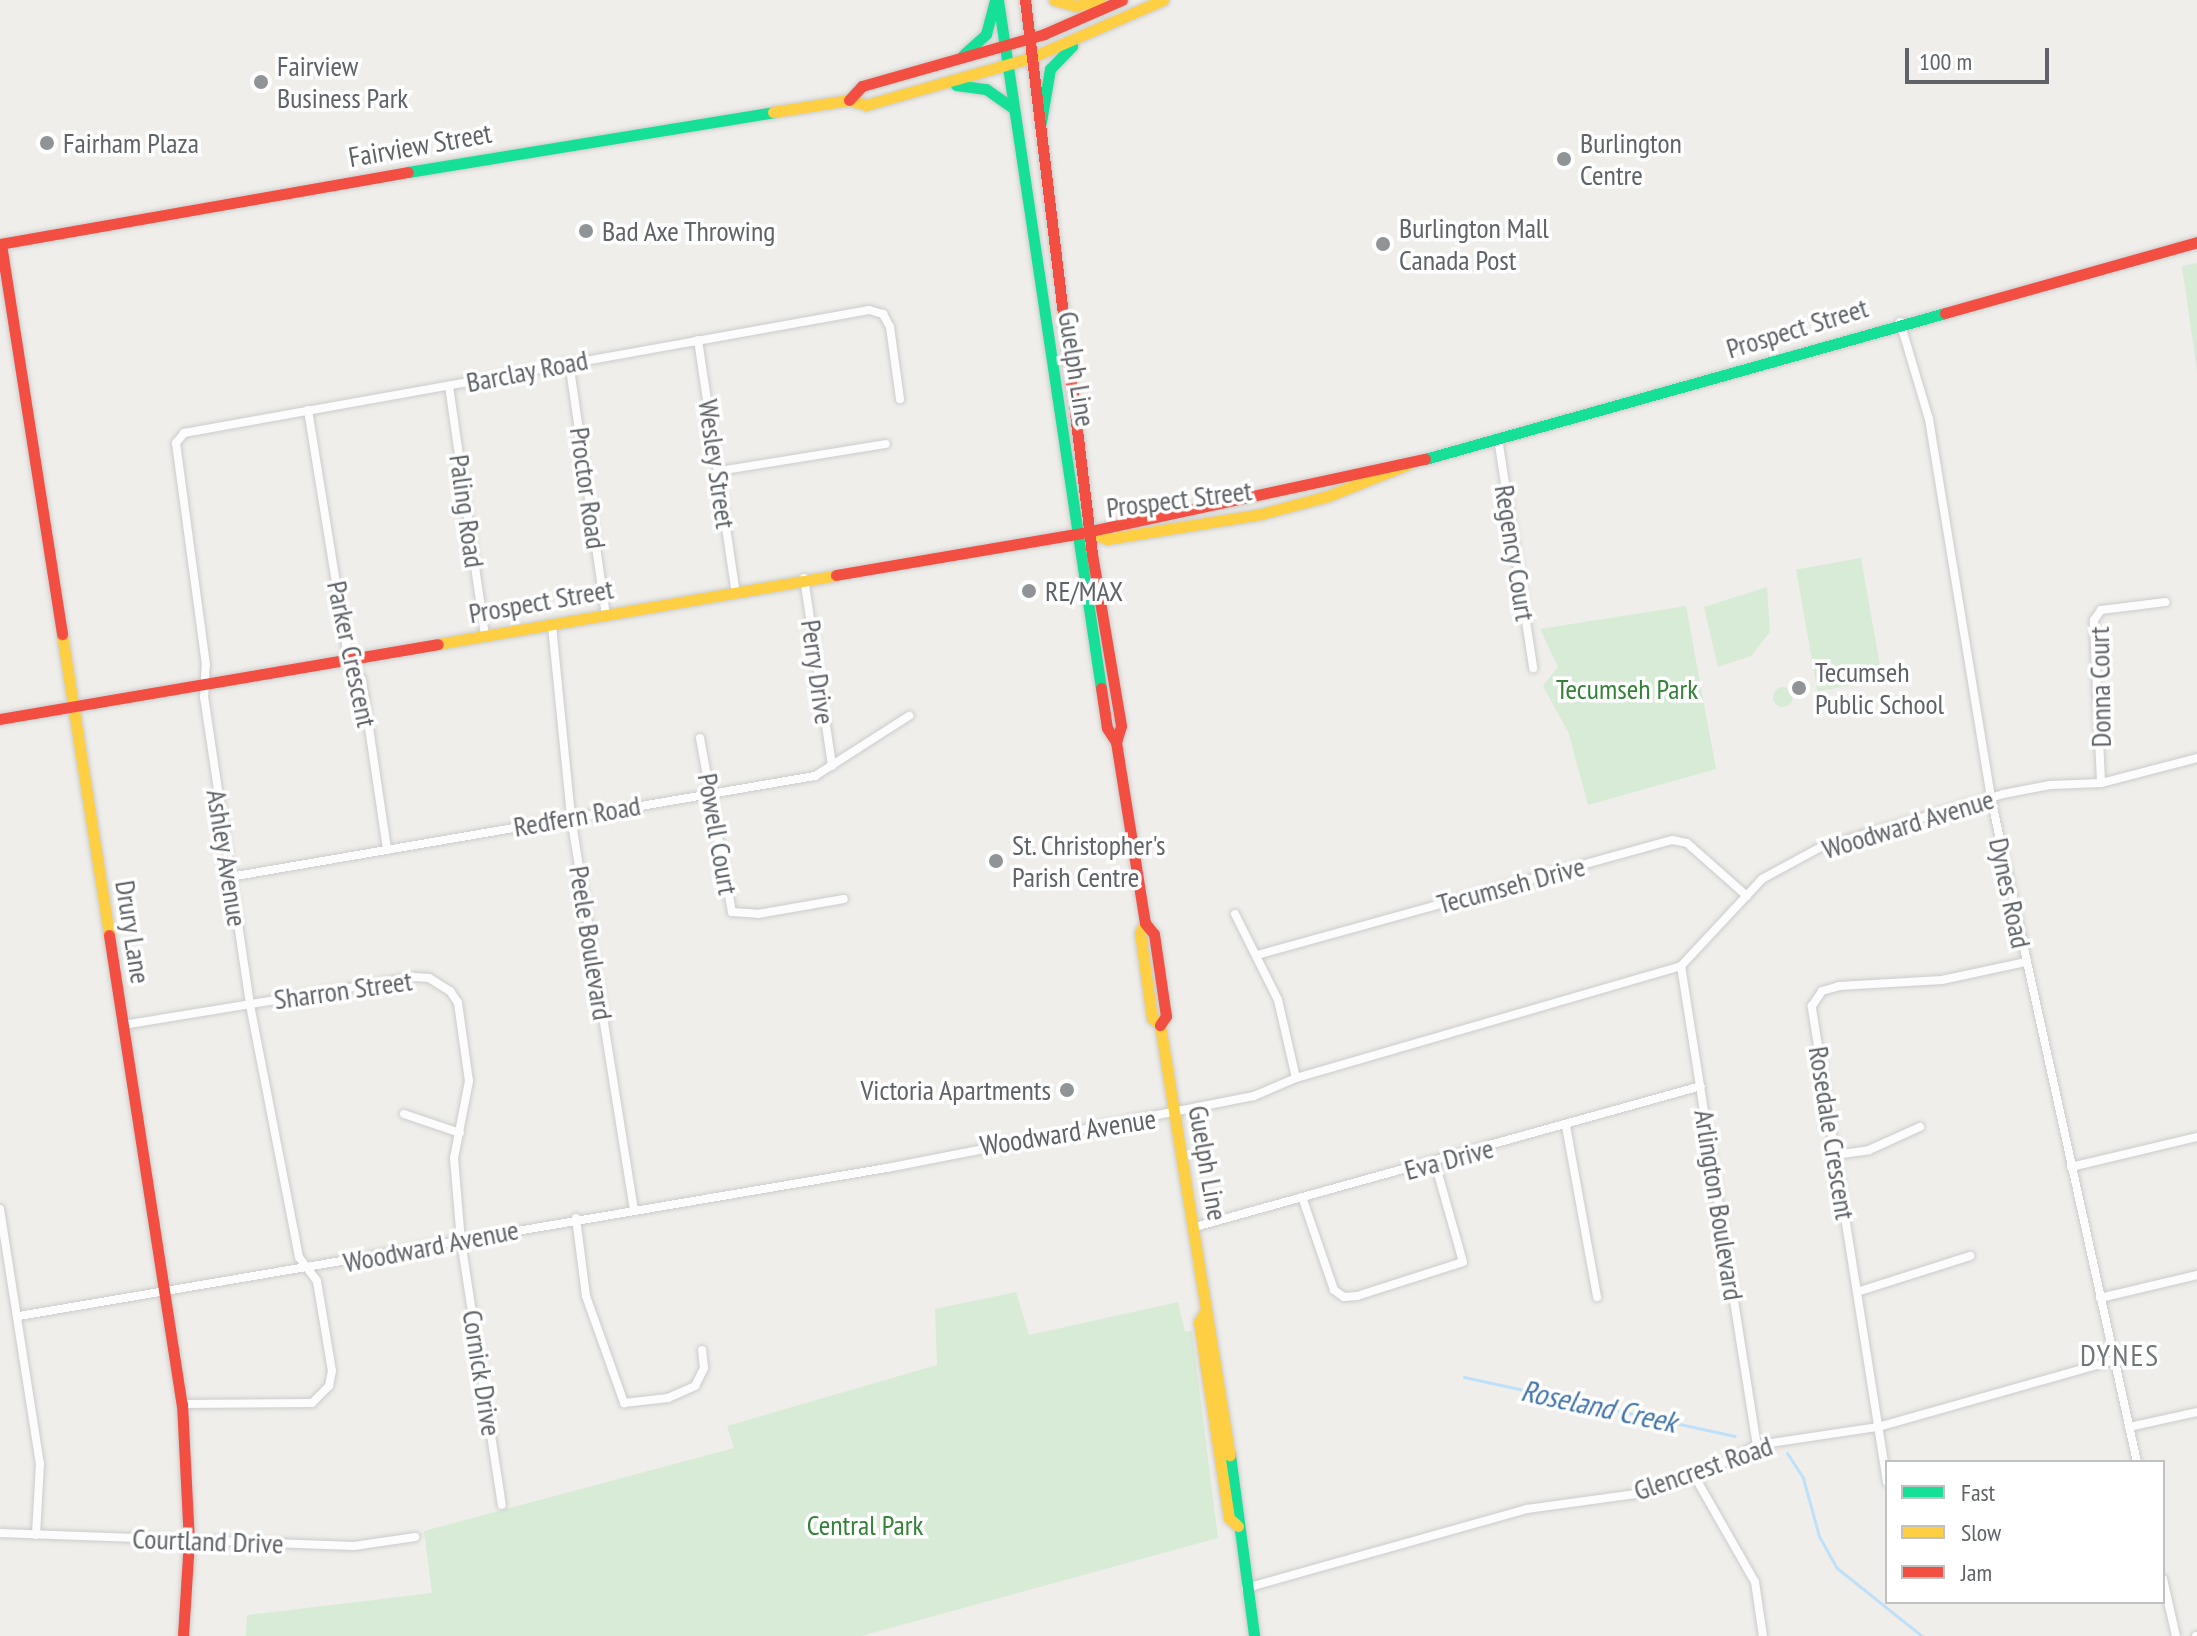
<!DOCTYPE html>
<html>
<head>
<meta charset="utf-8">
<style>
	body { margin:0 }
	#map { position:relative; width:2197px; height:1636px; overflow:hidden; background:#efeeea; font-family:"PT Sans Narrow",sans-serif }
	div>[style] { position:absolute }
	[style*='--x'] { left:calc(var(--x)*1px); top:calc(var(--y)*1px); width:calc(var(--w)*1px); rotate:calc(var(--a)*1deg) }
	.green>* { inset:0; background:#d8ebd6; transform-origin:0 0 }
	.round { border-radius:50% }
	.stream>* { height:3px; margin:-1.5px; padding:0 1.5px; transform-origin:1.5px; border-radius:1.5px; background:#bfe0f9 }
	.roads { filter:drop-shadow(0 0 2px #cbcccc) drop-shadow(0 0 2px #cbcccc) }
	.street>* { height:8px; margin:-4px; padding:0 4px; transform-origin:4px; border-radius:4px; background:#fdfcfc }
	.fast>* { height:11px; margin:-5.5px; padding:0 5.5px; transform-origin:5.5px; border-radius:5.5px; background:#16e098 }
	.slow>* { height:11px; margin:-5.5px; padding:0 5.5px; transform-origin:5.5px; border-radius:5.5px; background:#ffcf43 }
	.jam>* { height:11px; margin:-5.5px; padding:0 5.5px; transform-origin:5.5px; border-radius:5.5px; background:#f24e42 }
	.dots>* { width:22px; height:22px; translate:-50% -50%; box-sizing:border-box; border:4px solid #fff; border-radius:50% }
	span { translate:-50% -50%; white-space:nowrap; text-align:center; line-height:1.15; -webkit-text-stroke:7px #fff; paint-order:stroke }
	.poi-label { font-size:28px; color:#5f6368 }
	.left { translate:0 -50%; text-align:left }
	.right { translate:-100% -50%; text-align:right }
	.street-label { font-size:28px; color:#5f6368 }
	.park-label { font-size:28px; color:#348238 }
	.neighbourhood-label { font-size:30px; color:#70757a; letter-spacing:2px }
	.water-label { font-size:30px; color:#4174aa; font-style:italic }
	.legend { position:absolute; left:1885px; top:1460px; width:280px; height:144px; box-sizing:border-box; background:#fff; border:2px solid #bfc1c3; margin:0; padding:10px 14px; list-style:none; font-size:24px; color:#5f6368 }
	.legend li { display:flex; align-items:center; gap:16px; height:40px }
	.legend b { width:40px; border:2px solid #bfc1c3 }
	.scale { position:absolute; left:1905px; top:48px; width:144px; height:36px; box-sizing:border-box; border:4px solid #5f6368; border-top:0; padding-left:10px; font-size:24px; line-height:28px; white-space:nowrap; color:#5f6368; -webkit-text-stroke:6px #fff; paint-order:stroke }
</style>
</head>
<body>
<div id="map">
	<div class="green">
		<div style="clip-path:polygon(2197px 263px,2197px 372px,2182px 266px)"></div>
		<div style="left:1861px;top:558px;width:124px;height:66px;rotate:80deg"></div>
		<div style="clip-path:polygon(1767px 587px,1770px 632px,1751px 656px,1718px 667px,1704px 607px)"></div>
		<div style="clip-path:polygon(1686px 606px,1716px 769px,1588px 805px,1569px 734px,1543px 686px,1558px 667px,1540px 629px)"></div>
		<div class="round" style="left:1773px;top:687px;width:20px;height:20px"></div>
		<div style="clip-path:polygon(1016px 1292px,1029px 1335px,1178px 1302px,1185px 1332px,1192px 1331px,1218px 1538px,861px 1636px,246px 1636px,247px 1615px,432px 1593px,424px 1531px,734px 1448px,727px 1426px,937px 1365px,935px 1309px)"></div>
	</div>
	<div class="stream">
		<div style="--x:1464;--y:1377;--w:277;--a:12.3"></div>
		<div style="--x:1787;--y:1453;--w:30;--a:57"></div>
		<div style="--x:1803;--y:1478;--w:60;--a:74.6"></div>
		<div style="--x:1819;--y:1536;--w:37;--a:61"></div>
		<div style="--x:1837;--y:1568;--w:109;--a:38.7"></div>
	</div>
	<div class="roads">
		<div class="street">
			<div style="--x:1900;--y:322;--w:101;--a:73.4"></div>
			<div style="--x:1929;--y:419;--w:384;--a:80.7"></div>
			<div style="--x:1991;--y:798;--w:680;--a:77.6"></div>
			<div style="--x:698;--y:340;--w:252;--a:81.5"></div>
			<div style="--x:569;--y:362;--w:256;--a:81.7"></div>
			<div style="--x:449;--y:386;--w:252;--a:81.8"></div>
			<div style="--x:308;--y:410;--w:245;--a:80.8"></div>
			<div style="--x:347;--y:652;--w:32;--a:62"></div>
			<div style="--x:362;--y:680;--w:172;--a:81.6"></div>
			<div style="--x:1498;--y:438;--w:233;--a:81.3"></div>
			<div style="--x:719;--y:471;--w:169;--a:-9.2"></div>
			<div style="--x:804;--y:578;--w:190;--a:81.5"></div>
			<div style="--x:552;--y:626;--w:192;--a:84.3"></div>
			<div style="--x:571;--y:817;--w:399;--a:80.9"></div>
			<div style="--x:700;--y:738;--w:177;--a:79.6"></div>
			<div style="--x:732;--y:912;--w:26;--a:4"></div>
			<div style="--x:758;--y:914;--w:87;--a:-9.9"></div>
			<div style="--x:2101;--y:783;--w:163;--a:-92.5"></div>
			<div style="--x:2094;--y:620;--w:12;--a:-55"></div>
			<div style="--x:2101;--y:610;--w:65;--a:-7"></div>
			<div style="--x:230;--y:877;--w:594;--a:-9.8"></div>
			<div style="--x:815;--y:776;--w:112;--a:-32.6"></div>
			<div style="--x:1235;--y:914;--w:96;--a:63.4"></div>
			<div style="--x:1278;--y:1000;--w:80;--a:77"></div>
			<div style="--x:1257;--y:955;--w:431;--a:-15.5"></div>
			<div style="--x:1672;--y:840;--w:15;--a:11"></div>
			<div style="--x:1687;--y:843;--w:80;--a:41.5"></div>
			<div style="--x:1681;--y:966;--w:485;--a:81"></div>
			<div style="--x:123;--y:1025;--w:296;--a:-9.3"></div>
			<div style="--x:415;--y:977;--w:14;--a:4"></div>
			<div style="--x:429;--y:978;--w:25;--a:32"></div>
			<div style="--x:450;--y:991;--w:14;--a:56"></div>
			<div style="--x:458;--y:1003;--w:79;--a:82"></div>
			<div style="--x:469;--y:1081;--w:78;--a:101"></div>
			<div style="--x:454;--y:1158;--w:83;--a:85.2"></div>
			<div style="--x:461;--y:1241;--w:267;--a:81.2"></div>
			<div style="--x:404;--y:1114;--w:59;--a:18.7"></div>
			<div style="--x:1566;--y:1126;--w:174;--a:79.7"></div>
			<div style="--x:1835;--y:1155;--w:34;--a:-8"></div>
			<div style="--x:1869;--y:1150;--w:56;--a:-24.3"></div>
			<div style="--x:2071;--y:1167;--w:130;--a:-13.4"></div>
			<div style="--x:1302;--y:1197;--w:98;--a:71"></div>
			<div style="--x:1334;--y:1290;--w:12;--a:35"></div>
			<div style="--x:1344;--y:1297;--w:13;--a:-4"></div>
			<div style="--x:1357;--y:1296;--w:111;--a:-17.8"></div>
			<div style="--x:1463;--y:1262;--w:103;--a:-105.8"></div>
			<div style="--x:0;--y:1209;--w:257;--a:81.1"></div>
			<div style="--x:40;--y:1463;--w:72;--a:93.2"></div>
			<div style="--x:576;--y:1218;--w:79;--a:82.7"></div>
			<div style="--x:586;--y:1296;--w:114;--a:70.4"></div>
			<div style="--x:624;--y:1403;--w:44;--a:-6.5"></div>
			<div style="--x:668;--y:1398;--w:30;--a:-24"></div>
			<div style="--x:695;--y:1386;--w:20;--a:-63"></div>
			<div style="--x:704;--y:1368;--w:18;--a:-96"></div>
			<div style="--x:1195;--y:1227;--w:525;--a:-15.57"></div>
			<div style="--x:1857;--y:1292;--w:119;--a:-17.7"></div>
			<div style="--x:2100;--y:1298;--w:100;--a:-13.3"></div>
			<div style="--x:19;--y:1316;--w:881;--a:-9.68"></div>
			<div style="--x:887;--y:1168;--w:374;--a:-11.1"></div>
			<div style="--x:1254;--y:1096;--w:46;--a:-23.2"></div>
			<div style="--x:1296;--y:1078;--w:401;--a:-16.2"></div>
			<div style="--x:1681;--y:966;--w:119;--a:-47"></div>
			<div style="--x:1762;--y:879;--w:67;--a:-28.5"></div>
			<div style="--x:1821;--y:847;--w:190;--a:-16.2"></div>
			<div style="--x:2003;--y:794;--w:48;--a:-10.8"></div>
			<div style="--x:2050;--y:785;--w:51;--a:-2.2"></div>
			<div style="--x:2101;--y:783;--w:99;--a:-14.6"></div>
			<div style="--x:182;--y:1404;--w:130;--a:-0.4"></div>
			<div style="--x:312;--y:1403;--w:24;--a:-45"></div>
			<div style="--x:329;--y:1386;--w:15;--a:-79"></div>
			<div style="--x:332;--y:1371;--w:91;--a:-99.5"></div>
			<div style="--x:317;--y:1281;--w:30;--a:-127"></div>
			<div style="--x:299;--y:1257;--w:258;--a:-101"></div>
			<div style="--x:250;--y:1004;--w:309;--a:-98.5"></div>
			<div style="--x:204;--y:698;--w:33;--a:-87"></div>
			<div style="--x:206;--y:665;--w:224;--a:-97.7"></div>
			<div style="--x:176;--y:443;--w:13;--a:-51"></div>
			<div style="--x:184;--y:433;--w:696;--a:-10.18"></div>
			<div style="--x:869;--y:310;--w:15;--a:16"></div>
			<div style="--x:883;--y:314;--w:15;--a:62"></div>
			<div style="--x:890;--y:327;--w:73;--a:82.1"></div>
			<div style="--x:2129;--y:1427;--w:70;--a:-12.4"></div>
			<div style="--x:1695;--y:1477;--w:121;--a:60.3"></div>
			<div style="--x:1755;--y:1582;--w:55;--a:81.6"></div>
			<div style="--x:1887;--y:1482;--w:482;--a:-99"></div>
			<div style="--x:1812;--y:1006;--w:18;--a:-56"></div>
			<div style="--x:1822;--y:991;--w:18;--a:-16"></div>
			<div style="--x:1839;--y:986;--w:103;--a:-3.3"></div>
			<div style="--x:1942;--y:980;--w:85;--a:-12.2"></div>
			<div style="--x:0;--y:1533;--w:354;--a:2.1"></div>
			<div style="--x:354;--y:1546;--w:62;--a:-8.4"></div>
			<div style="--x:2163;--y:1579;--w:58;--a:77.2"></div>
			<div style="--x:1246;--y:1588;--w:292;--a:-15.7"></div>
			<div style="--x:1527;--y:1509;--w:117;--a:-7.9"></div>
			<div style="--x:1643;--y:1493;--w:54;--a:-17.1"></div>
			<div style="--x:1695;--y:1477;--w:70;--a:-27.3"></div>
			<div style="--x:1757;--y:1445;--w:122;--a:-8.5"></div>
			<div style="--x:1878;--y:1427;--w:245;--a:-15.8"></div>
			<div style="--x:2196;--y:1636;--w:1;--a:0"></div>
		</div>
		<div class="fast">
			<div style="--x:998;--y:0;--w:696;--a:81.49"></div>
			<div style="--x:963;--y:55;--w:31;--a:-42"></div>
			<div style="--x:986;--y:34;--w:34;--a:-75"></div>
			<div style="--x:956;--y:85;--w:30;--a:8"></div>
			<div style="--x:986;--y:89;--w:33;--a:35"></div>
			<div style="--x:1041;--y:122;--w:54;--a:-80.4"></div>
			<div style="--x:1050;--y:69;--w:32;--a:-46"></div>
			<div style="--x:408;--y:172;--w:370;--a:-9.3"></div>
			<div style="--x:1425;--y:459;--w:540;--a:-15.68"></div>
			<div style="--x:1230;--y:1455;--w:183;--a:82.4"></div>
		</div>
		<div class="slow">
			<div style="--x:1054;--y:0;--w:23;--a:15"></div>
			<div style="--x:1076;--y:6;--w:25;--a:-14"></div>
			<div style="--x:773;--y:112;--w:77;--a:-9"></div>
			<div style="--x:849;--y:100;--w:18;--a:16"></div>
			<div style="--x:866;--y:105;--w:171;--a:-16"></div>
			<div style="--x:1030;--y:58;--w:145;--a:-23.6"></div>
			<div style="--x:1089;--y:531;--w:20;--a:24"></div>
			<div style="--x:1107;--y:539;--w:156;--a:-9.2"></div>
			<div style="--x:1261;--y:514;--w:69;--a:-15"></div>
			<div style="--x:1328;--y:496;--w:86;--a:-21.8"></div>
			<div style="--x:62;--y:634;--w:305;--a:81.1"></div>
			<div style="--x:438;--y:644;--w:404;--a:-9.8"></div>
			<div style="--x:1145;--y:923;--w:11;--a:117"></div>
			<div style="--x:1140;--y:933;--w:86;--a:82"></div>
			<div style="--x:1152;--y:1018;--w:11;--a:41"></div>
			<div style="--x:1160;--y:1025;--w:436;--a:80.8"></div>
			<div style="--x:1206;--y:1310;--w:14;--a:120"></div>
			<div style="--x:1199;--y:1322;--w:198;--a:81.3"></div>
			<div style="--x:1229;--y:1518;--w:12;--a:42"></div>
		</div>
		<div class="jam">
			<div style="--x:1025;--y:0;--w:558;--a:83.1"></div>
			<div style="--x:1092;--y:554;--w:174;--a:80.4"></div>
			<div style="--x:1121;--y:726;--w:17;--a:107"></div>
			<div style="--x:849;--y:100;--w:19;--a:-47"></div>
			<div style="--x:862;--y:86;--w:189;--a:-15.9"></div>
			<div style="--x:1044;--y:34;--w:85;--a:-23.6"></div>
			<div style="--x:0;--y:244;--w:414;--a:-10"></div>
			<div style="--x:1;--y:244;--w:395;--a:81.1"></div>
			<div style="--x:1945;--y:313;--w:262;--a:-15.7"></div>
			<div style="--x:836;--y:575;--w:244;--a:-9.7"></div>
			<div style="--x:1077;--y:534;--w:356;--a:-12.2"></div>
			<div style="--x:1101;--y:688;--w:40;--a:81.5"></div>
			<div style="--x:1107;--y:728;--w:17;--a:57"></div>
			<div style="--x:1116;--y:742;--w:183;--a:80.9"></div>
			<div style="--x:1145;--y:923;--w:14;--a:51"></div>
			<div style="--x:1154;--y:934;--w:83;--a:81.7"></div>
			<div style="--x:1166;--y:1016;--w:11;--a:124"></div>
			<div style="--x:0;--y:719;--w:444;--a:-9.7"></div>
			<div style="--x:109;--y:935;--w:475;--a:81.2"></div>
			<div style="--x:182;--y:1404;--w:136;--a:87.1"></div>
			<div style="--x:189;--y:1540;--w:96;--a:93.6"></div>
		</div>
	</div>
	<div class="dots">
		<div style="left:261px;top:82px;background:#919496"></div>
		<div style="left:47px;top:143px;background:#919496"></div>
		<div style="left:1564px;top:159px;background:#919496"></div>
		<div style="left:586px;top:231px;background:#919496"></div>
		<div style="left:1383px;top:244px;background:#919496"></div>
		<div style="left:1029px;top:591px;background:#919496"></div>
		<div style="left:1799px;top:688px;background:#919496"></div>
		<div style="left:996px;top:861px;background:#919496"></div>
		<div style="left:1067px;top:1090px;background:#919496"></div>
	</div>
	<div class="poi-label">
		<span class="left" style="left:277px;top:82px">Fairview<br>Business Park</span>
		<span class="left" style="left:63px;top:143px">Fairham Plaza</span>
		<span class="left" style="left:1580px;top:159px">Burlington<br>Centre</span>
		<span class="left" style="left:1399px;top:244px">Burlington Mall<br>Canada Post</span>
		<span class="left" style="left:602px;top:231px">Bad Axe Throwing</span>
		<span class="left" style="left:1045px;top:591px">RE/MAX</span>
		<span class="left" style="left:1815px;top:688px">Tecumseh<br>Public School</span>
		<span class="left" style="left:1012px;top:861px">St. Christopher's<br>Parish Centre</span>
		<span class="right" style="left:1051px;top:1090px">Victoria Apartments</span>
	</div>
	<div class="street-label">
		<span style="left:420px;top:145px;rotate:-10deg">Fairview Street</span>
		<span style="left:1797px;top:328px;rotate:-17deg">Prospect Street</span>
		<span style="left:1077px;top:369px;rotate:81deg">Guelph Line</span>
		<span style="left:527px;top:371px;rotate:-11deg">Barclay Road</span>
		<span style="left:717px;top:464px;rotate:82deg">Wesley Street</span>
		<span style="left:588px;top:488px;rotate:82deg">Proctor Road</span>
		<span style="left:1179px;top:499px;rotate:-7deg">Prospect Street</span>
		<span style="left:467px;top:511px;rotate:82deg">Paling Road</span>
		<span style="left:1515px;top:553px;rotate:81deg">Regency Court</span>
		<span style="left:541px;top:601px;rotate:-10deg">Prospect Street</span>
		<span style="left:352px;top:654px;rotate:78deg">Parker Crescent</span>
		<span style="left:818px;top:672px;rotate:82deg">Perry Drive</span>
		<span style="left:2100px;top:687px;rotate:-91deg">Donna Court</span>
		<span style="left:577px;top:816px;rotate:-10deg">Redfern Road</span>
		<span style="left:1908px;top:824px;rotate:-17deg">Woodward Avenue</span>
		<span style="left:718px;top:834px;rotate:80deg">Powell Court</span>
		<span style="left:227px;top:858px;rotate:81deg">Ashley Avenue</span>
		<span style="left:1511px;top:885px;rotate:-15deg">Tecumseh Drive</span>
		<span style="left:2010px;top:893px;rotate:78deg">Dynes Road</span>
		<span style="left:133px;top:932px;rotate:81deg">Drury Lane</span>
		<span style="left:591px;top:943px;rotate:81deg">Peele Boulevard</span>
		<span style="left:343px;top:990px;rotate:-8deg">Sharron Street</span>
		<span style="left:1068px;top:1132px;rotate:-9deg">Woodward Avenue</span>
		<span style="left:1832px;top:1133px;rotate:81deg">Rosedale Crescent</span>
		<span style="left:1449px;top:1159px;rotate:-15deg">Eva Drive</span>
		<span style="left:1208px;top:1163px;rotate:80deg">Guelph Line</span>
		<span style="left:1719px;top:1205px;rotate:81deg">Arlington Boulevard</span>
		<span style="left:431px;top:1246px;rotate:-11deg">Woodward Avenue</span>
		<span style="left:482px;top:1373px;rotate:81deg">Cornick Drive</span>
		<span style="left:1703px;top:1468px;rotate:-19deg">Glencrest Road</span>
		<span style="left:208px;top:1541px;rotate:2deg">Courtland Drive</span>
	</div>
	<div class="park-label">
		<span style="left:1627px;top:689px">Tecumseh Park</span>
		<span style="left:865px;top:1525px">Central Park</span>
	</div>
	<div class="neighbourhood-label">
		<span style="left:2120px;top:1355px">DYNES</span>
	</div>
	<div class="water-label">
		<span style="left:1599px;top:1406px;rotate:12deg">Roseland Creek</span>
	</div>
	<ul class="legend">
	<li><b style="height:10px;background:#16e098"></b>Fast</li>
	<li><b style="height:10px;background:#ffcf43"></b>Slow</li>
	<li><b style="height:10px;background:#f24e42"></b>Jam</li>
	</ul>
	<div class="scale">100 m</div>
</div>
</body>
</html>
